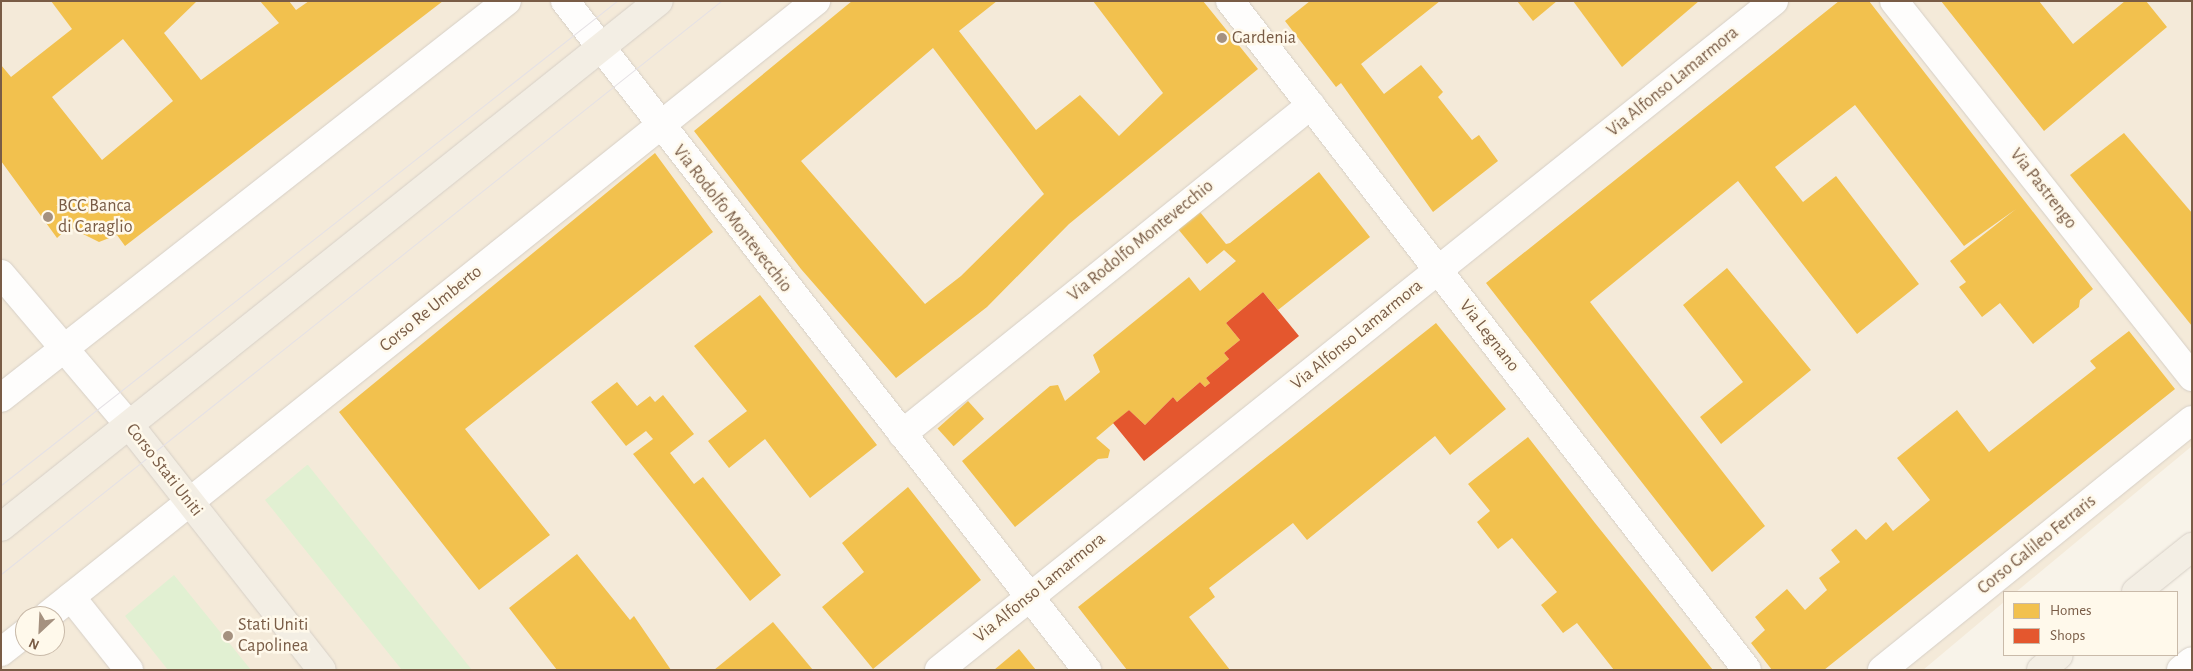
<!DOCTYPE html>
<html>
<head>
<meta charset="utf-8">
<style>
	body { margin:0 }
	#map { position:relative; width:2193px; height:671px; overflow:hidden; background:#f8f3e9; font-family:"Alegreya Sans",sans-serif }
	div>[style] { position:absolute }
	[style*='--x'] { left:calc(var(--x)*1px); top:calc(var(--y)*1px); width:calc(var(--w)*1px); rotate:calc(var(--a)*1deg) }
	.residential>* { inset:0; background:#f4ead9 }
	.green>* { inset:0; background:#e1f0d2 }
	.homes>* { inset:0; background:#f2c14e; transform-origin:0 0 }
	.shops>* { inset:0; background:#e4572e }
	.roads { filter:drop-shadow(0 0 1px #d6cfc6) drop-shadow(0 0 1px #d6cfc6) }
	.minor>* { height:28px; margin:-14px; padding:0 14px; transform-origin:14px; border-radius:14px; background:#fefdfc }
	.major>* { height:28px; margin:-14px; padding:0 14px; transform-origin:14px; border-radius:14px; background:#f3eee4 }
	.tram>* { height:1px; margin:-0.5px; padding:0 0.5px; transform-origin:0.5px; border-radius:0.5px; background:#e5e1e5 }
	.dots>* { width:14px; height:14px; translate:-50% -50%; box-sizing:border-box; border:2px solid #fff9eb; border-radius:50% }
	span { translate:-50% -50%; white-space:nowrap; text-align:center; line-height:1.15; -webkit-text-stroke:5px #fff9eb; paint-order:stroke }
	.poi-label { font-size:18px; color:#795c46 }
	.left { translate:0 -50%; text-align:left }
	.street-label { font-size:18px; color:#795c46 }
	.frame { position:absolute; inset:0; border:2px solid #795c46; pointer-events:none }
	.legend { position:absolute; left:2003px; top:591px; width:175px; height:65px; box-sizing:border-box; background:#fff9eb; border:1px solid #c9baa9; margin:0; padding:6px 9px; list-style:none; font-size:15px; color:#795c46 }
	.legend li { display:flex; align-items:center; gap:10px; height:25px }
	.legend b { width:25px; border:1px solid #c9baa9 }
	.north { position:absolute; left:15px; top:606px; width:50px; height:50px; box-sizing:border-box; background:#fff9eb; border:1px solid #c9baa9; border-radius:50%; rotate:205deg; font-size:14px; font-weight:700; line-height:20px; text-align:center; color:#795c46 }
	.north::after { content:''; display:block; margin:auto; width:18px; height:22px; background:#a5917f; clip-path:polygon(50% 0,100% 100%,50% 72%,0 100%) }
</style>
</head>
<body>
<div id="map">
	<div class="residential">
		<div style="clip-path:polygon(evenodd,1px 1px,2192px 1px,2192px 446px,2016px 592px,2004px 592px,2004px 602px,1923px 670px,1px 670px,1px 1px,25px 616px,55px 616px,55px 646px,25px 646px,25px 616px)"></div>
	</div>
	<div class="green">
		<div style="clip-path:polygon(307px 465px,308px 465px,472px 670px,402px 670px,265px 500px)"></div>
		<div style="clip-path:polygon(174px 575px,251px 670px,168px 670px,125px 616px)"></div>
	</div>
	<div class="homes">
		<div style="clip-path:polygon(evenodd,51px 1px,197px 1px,164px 33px,201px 80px,279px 23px,260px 1px,289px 1px,296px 10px,309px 1px,443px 1px,125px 246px,117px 235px,99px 242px,69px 227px,57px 238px,1px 161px,1px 65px,11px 77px,72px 29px,51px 1px,123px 39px,173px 101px,102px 160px,52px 97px,123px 39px)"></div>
		<div style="clip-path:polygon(evenodd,852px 1px,997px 1px,959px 31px,1036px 130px,1080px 95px,1119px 136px,1163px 93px,1093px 1px,1203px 1px,1258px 69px,1069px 224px,987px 307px,896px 378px,801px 269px,694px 131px,852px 1px,933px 48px,1044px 194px,961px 276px,925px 304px,801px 161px,933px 48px)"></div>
		<div style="clip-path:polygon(1310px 1px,1440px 1px,1361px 64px,1384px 94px,1421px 65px,1443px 92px,1438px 97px,1472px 140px,1479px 135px,1498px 161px,1433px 212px,1341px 83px,1336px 87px,1285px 21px)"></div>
		<div style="clip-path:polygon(1517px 1px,1557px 1px,1533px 21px)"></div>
		<div style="clip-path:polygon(1573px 1px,1699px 1px,1622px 67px)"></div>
		<div style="clip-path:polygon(1839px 1px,1869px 1px,2093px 289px,2080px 300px,2079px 307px,2033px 344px,2000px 303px,1982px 317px,1959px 287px,1966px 282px,1950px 261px,2016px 209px,1964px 246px,1855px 105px,1775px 167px,1803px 202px,1836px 176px,1919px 284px,1857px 334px,1738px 181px,1590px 302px,1765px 526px,1712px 572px,1486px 283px)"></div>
		<div style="clip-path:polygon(1941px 1px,2039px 1px,2073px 44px,2125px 1px,2146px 1px,2167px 27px,2044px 131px)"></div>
		<div style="clip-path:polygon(2124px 133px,2192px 213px,2192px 326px,2070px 175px)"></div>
		<div style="clip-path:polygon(655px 153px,713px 232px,465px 429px,550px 535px,479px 590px,339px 412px)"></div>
		<div style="clip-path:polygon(1319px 172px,1370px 237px,1278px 310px,1263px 292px,1226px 323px,1240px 340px,1224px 353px,1229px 359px,1206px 378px,1210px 383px,1205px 387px,1200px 382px,1177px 402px,1173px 397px,1145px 425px,1129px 410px,1096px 438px,1110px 450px,1108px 458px,1098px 459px,1015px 527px,962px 461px,1050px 386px,1058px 385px,1065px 401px,1100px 372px,1093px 355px,1189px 277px,1200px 291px,1236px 261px,1224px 250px,1207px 264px,1178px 229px,1200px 212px,1226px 244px,1230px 243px)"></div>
		<div style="clip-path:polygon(1727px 268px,1811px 370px,1721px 444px,1700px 417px,1743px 382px,1683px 305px)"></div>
		<div style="clip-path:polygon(760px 295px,877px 445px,810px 498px,765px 439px,729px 468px,708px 441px,747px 411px,694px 346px)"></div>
		<div style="clip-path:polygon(1436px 323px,1506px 409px,1450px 455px,1435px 436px,1307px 540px,1293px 523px,1209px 588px,1215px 597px,1189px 617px,1230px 670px,1127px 670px,1078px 607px)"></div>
		<div style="clip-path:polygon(2129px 331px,2175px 389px,1824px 670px,1772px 670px,1751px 643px,1765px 630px,1755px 617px,1787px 589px,1805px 610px,1827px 590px,1819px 578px,1840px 562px,1831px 550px,1856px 529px,1866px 540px,1886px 522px,1893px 531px,1930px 500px,1897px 458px,1957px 410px,1989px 452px,2096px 368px,2090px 361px)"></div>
		<div style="clip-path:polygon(617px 382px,637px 406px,650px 396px,655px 402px,663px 395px,694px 434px,670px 453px,694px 484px,703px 477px,781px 575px,750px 601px,633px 454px,653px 439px,646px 431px,626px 446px,591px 402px)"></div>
		<div style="left:968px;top:401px;width:24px;height:41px;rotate:48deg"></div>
		<div style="clip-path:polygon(1528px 437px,1595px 523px,1713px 670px,1614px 670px,1577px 623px,1563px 633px,1541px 605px,1557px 592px,1512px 538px,1498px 549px,1477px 522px,1490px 511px,1468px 484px)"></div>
		<div style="clip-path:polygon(908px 487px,981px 580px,873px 669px,822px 607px,864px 572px,842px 543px)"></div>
		<div style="clip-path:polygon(577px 554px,630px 620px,634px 616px,671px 670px,557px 670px,509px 608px)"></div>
		<div style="clip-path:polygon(773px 622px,813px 670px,714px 670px)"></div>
		<div style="clip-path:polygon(1019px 649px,1036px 670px,994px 670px)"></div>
	</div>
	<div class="shops">
		<div style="clip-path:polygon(1263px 292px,1299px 336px,1144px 461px,1113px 423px,1129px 410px,1145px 425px,1173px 397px,1177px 402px,1200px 382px,1205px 387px,1210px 383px,1206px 378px,1229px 359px,1224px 353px,1240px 340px,1226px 323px)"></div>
	</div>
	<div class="roads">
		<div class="minor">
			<div style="--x:565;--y:1;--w:849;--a:52.04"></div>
			<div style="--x:1230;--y:1;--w:845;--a:52.3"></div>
			<div style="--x:1894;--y:1;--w:480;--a:51.6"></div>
			<div style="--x:1;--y:274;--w:199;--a:49.7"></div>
			<div style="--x:1;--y:398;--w:643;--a:-38.12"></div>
			<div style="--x:902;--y:434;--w:525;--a:-38.81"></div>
			<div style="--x:71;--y:597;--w:93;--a:51.5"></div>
			<div style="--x:47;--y:616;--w:985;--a:-38.65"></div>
			<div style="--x:1;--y:652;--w:31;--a:-38"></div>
			<div style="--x:939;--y:670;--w:1070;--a:-38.7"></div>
			<div style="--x:1882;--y:670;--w:398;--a:-38.9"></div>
			<div style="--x:2181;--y:670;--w:14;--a:-39"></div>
		</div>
		<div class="major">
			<div style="--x:130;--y:426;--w:310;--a:51.8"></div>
			<div style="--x:1;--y:527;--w:842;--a:-38.64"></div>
			<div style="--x:2136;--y:592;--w:72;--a:-38.8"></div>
			<div style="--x:2041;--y:670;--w:23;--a:-40"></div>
		</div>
	</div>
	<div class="tram">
		<div style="--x:1;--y:485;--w:783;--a:-38.16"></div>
		<div style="--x:1;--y:574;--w:920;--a:-38.51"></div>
	</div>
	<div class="dots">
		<div style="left:1222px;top:38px;background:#a5917f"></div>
		<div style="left:48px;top:217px;background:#a5917f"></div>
		<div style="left:228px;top:636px;background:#a5917f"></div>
	</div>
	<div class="poi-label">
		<span class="left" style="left:1232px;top:38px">Gardenia</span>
		<span class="left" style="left:58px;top:217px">BCC Banca<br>di Caraglio</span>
		<span class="left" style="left:238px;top:636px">Stati Uniti<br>Capolinea</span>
	</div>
	<div class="street-label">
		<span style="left:1673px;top:82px;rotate:-39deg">Via Alfonso Lamarmora</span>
		<span style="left:2043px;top:189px;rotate:52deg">Via Pastrengo</span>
		<span style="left:732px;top:219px;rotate:52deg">Via Rodolfo Montevecchio</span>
		<span style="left:1141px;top:241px;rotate:-39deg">Via Rodolfo Montevecchio</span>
		<span style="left:431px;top:309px;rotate:-39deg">Corso Re Umberto</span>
		<span style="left:1357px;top:335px;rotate:-39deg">Via Alfonso Lamarmora</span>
		<span style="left:1489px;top:336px;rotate:52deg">Via Legnano</span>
		<span style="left:164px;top:470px;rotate:52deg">Corso Stati Uniti</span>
		<span style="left:2037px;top:545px;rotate:-39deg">Corso Galileo Ferraris</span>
		<span style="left:1040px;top:588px;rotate:-39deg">Via Alfonso Lamarmora</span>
	</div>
	<div class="frame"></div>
	<ul class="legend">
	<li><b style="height:14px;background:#f2c14e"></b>Homes</li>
	<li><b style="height:14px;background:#e4572e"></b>Shops</li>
	</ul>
	<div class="north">N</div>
</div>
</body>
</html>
